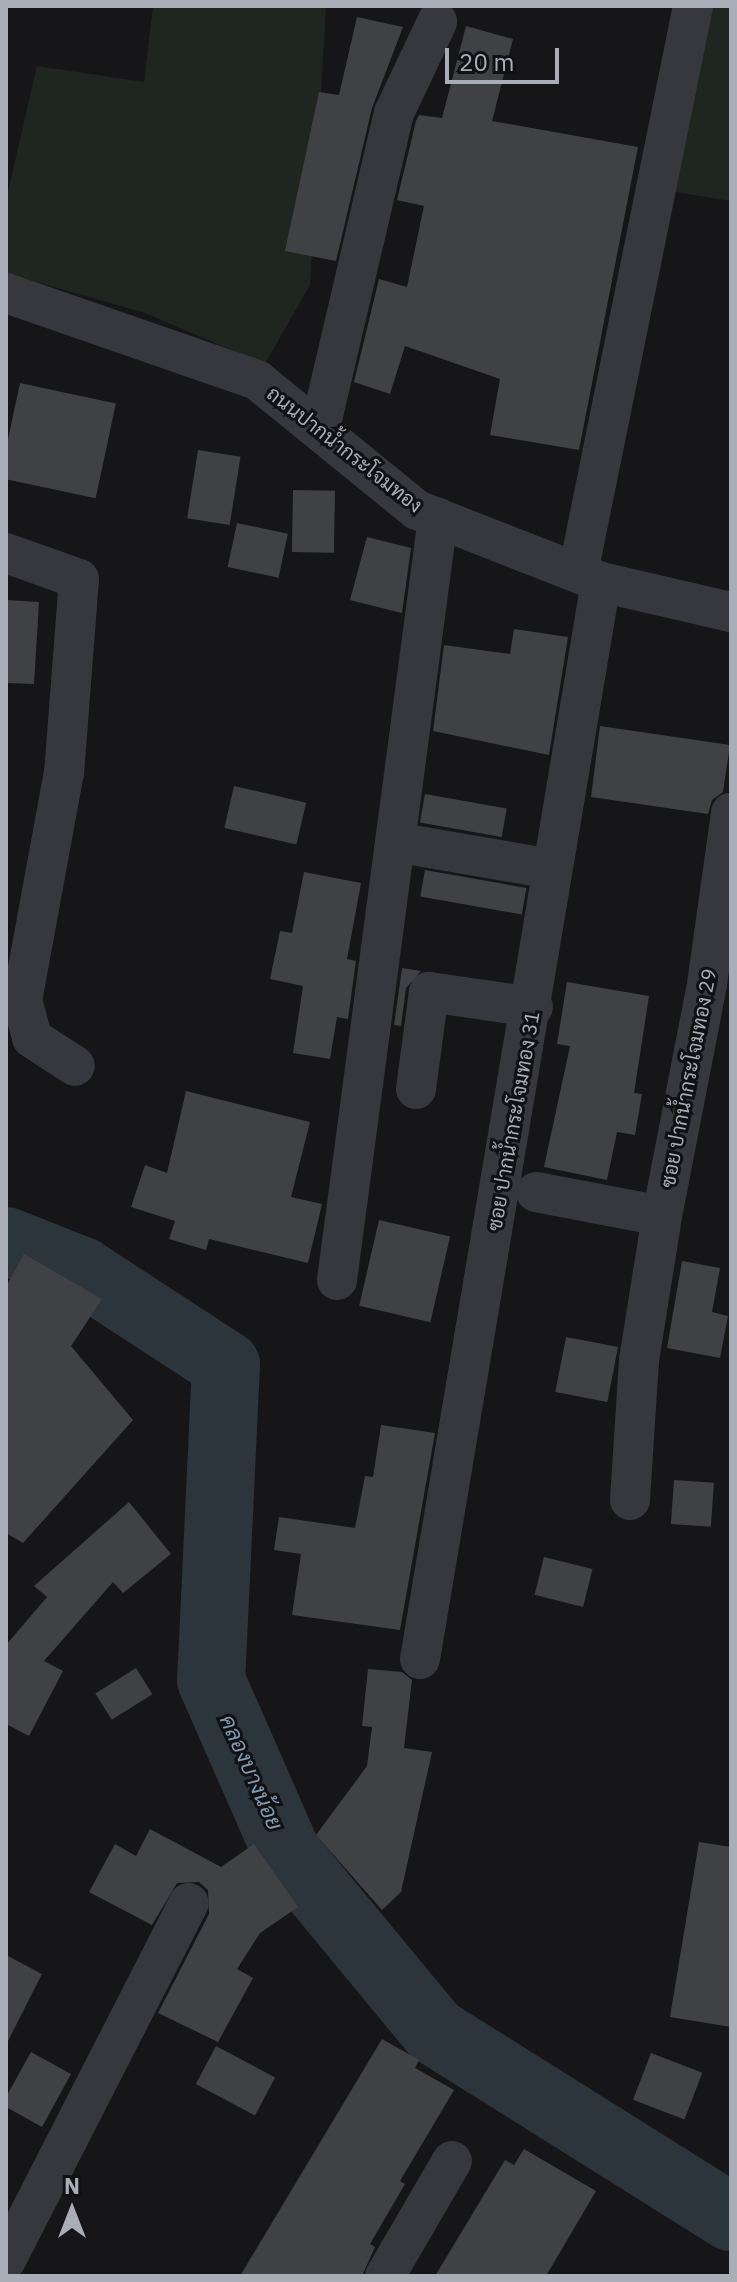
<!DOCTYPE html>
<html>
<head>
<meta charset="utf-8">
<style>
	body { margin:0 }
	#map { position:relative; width:737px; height:2282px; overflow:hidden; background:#161618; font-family:"IBM Plex Sans",Sarabun,sans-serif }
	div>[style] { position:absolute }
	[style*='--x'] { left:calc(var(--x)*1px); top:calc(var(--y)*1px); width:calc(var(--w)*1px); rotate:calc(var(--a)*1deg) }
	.green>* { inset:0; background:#1e261f }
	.river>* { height:68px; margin:-34px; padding:0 34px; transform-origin:34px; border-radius:34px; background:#2c353c }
	.building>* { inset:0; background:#404145; transform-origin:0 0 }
	.minor>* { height:40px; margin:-20px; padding:0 20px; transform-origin:20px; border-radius:20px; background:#37383d }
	span { translate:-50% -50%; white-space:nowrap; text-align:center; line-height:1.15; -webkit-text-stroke:6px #111113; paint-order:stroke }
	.street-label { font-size:20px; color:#a8adb8 }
	.water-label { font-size:22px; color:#7f9bb3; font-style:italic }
	.frame { position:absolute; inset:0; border:8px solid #a8adb8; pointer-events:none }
	.north { position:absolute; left:32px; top:2170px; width:80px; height:80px; -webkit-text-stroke:6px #111113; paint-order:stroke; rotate:0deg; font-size:22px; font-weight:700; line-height:32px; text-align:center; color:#a8adb8 }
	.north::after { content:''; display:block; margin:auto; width:28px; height:36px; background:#a8adb8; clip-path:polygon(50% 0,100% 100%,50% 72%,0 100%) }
	.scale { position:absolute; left:445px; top:48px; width:114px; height:36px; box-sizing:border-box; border:4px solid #a8adb8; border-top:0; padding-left:10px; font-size:24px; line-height:28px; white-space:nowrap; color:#a8adb8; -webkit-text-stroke:6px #111113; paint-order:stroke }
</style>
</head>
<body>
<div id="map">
	<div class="green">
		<div style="clip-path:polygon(153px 6px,326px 6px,310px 285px,265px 364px,145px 313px,6px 273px,6px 200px,37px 66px,144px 82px)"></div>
		<div style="clip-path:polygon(700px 6px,731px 6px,731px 201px,670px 191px)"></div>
	</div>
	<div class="river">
		<div style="--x:6;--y:1241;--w:82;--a:21.5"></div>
		<div style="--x:82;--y:1271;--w:172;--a:33.1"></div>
		<div style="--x:226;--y:1365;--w:315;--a:92.7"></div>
		<div style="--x:211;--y:1680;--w:189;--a:66.3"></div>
		<div style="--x:287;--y:1853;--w:231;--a:50.4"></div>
		<div style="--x:434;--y:2031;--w:350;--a:32.1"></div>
	</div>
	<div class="building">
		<div style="clip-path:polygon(357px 17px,403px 27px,372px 108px,336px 261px,285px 251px,319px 92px,339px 95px)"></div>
		<div style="clip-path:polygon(466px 26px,513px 39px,492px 121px,638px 147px,579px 450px,490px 435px,500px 379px,405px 346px,390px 394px,354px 382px,379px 279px,407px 287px,424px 206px,397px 200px,416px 121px,419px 115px,442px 118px)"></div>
		<div style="left:20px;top:383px;width:98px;height:97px;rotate:12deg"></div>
		<div style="left:198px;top:450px;width:43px;height:69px;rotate:9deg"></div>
		<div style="left:293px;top:490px;width:42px;height:62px;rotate:1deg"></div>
		<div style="left:237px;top:523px;width:52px;height:45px;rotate:12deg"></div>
		<div style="clip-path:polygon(367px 537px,411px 548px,402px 613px,350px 600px)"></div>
		<div style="clip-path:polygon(6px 600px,39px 602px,34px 684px,6px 683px)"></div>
		<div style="clip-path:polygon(514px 629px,568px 637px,549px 755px,433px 731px,444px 645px,510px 654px)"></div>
		<div style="clip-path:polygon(600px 726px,730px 745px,723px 792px,712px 800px,708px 814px,591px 797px)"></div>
		<div style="left:234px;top:786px;width:74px;height:43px;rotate:13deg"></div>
		<div style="left:425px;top:794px;width:83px;height:29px;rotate:10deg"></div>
		<div style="left:425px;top:870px;width:103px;height:27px;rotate:10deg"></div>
		<div style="clip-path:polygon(304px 872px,361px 883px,347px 959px,356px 961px,348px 1019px,337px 1017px,330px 1059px,293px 1053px,303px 986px,270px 979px,280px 931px,292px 933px)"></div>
		<div style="clip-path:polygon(402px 968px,421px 971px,406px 988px,401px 1026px,394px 1025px)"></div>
		<div style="clip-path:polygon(567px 982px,649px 996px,634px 1093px,642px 1094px,635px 1135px,617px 1132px,607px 1180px,544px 1167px,570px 1046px,557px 1044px)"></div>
		<div style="clip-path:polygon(186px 1091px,310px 1122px,291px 1197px,322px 1204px,308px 1263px,209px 1239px,206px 1250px,169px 1239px,175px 1221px,131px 1207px,145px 1165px,167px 1173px)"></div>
		<div style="left:379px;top:1220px;width:73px;height:88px;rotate:13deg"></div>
		<div style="clip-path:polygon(24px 1254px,102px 1299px,71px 1346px,133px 1420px,23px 1543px,6px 1533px,6px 1287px)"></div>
		<div style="clip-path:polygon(682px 1261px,720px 1268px,712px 1312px,728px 1316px,720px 1358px,667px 1348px)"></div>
		<div style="left:566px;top:1337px;width:53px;height:56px;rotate:11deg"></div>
		<div style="clip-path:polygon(381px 1425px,435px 1433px,400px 1630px,292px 1615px,301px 1554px,274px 1550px,279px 1517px,355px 1528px,365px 1476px,373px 1477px)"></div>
		<div style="left:674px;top:1480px;width:40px;height:44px;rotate:4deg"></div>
		<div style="clip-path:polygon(129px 1502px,171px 1554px,123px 1593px,113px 1582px,44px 1661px,63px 1671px,29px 1736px,6px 1724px,6px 1645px,47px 1597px,34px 1586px)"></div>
		<div style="left:544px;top:1557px;width:50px;height:39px;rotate:14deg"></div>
		<div style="left:136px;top:1668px;width:31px;height:48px;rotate:58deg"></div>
		<div style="clip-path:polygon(368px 1669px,402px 1672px,412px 1680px,404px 1748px,432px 1752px,401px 1892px,382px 1910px,316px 1835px,367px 1766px,372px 1727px,362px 1726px)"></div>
		<div style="clip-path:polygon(150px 1829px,221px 1867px,254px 1844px,298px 1907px,260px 1933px,237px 1969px,253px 1978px,218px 2042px,158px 2013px,209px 1914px,208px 1890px,199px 1882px,177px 1883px,152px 1925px,89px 1892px,115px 1844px,136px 1856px)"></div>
		<div style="clip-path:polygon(699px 1842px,731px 1847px,731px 2027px,670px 2017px)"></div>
		<div style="clip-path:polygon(6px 1955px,42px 1974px,6px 2045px)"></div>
		<div style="clip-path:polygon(382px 2039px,419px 2060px,415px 2068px,454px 2090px,400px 2181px,405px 2184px,370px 2244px,375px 2247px,362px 2276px,240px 2276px)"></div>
		<div style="left:216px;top:2046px;width:67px;height:43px;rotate:28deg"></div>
		<div style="clip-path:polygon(31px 2052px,71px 2074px,42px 2127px,6px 2107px,6px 2097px)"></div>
		<div style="left:651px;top:2053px;width:55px;height:50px;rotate:21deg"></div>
		<div style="clip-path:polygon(524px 2149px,596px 2191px,546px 2276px,435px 2276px,505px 2160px,514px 2165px)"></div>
	</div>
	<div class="minor">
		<div style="--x:6;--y:293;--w:266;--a:19.1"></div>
		<div style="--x:257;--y:380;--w:206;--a:39.1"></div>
		<div style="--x:417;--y:510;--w:198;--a:21.4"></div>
		<div style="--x:601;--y:582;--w:133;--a:13"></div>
		<div style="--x:320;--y:428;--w:324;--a:-76.8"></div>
		<div style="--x:394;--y:113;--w:101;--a:-64.7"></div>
		<div style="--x:6;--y:553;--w:77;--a:19.6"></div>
		<div style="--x:79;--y:579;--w:194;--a:94.4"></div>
		<div style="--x:64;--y:772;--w:232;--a:100.4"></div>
		<div style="--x:22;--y:1000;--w:39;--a:75"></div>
		<div style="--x:32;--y:1038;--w:51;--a:33.1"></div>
		<div style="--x:578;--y:573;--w:579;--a:-78.53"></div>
		<div style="--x:395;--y:842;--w:159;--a:9.8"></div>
		<div style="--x:416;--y:1089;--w:98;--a:-82.4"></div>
		<div style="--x:429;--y:992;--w:105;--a:8.2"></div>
		<div style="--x:536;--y:1192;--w:128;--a:10.8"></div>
		<div style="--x:662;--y:1216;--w:236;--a:-79"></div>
		<div style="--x:707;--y:984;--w:173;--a:-82"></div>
		<div style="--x:337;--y:1280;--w:769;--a:-82.45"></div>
		<div style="--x:630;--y:1500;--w:140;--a:-86.3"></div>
		<div style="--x:639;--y:1360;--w:146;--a:-80.9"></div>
		<div style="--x:420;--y:1659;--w:1092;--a:-80.46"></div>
		<div style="--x:6;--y:2260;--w:401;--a:-62.9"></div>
		<div style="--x:385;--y:2276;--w:133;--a:-59.8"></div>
	</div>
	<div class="street-label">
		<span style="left:345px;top:449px;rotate:38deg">ถนนปากน้ำกระโจมทอง</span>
		<span style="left:688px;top:1078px;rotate:-79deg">ซอย ปากน้ำกระโจมทอง 29</span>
		<span style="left:513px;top:1121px;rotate:-80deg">ซอย ปากน้ำกระโจมทอง 31</span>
	</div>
	<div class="water-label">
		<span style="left:252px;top:1772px;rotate:66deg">คลองบางน้อย</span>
	</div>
	<div class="frame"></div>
	<div class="north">N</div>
	<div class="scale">20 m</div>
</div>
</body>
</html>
